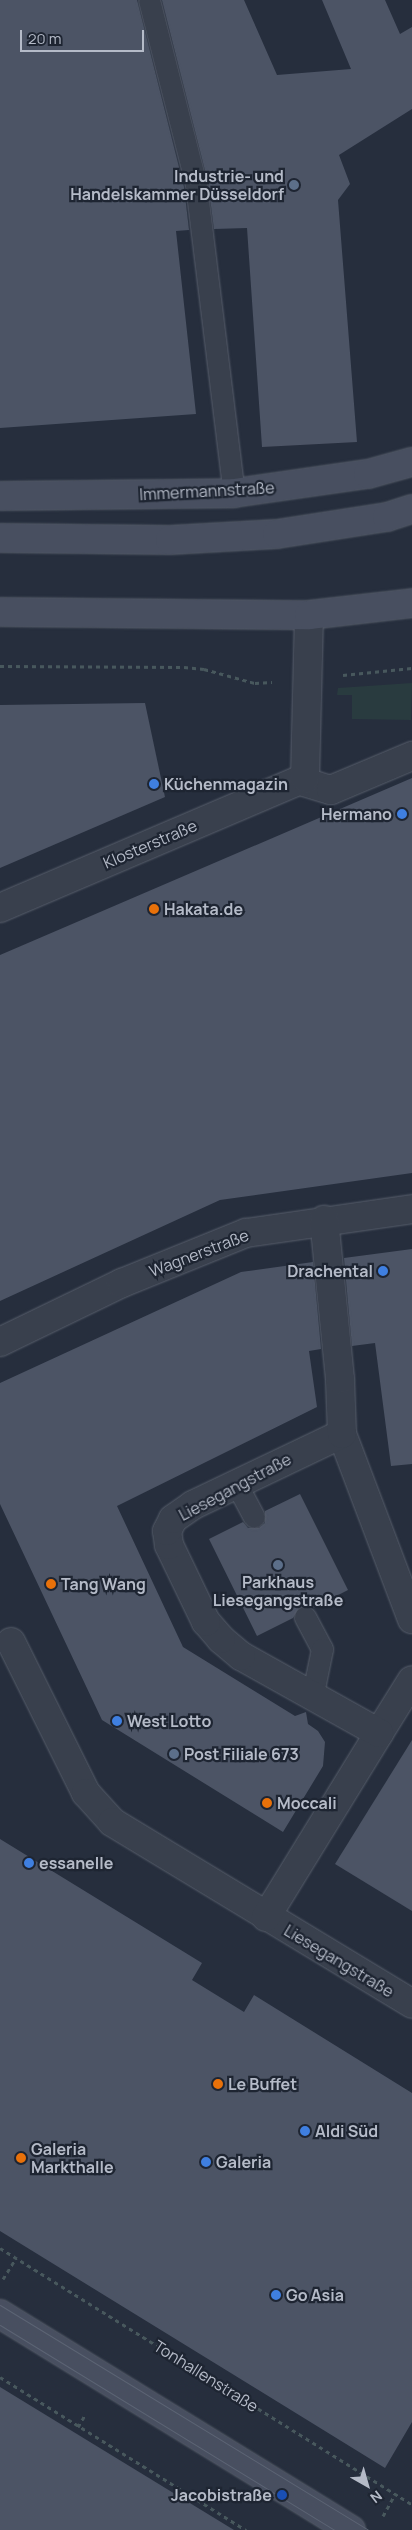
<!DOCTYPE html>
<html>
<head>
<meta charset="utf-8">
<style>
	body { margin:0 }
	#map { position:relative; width:412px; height:2530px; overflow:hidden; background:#262e3d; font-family:Manrope,sans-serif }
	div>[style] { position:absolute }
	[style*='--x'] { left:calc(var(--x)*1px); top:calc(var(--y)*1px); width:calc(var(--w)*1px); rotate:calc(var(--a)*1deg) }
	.green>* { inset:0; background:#293b3f }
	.building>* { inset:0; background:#4c5465 }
	.path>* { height:3px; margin-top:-1.5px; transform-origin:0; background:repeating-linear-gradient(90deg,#48585d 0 4px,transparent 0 8px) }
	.roads { filter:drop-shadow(0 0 1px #575e6b) drop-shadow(0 0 1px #575e6b) }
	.lane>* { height:21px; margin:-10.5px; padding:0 10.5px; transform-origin:10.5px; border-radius:10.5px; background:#39404d }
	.street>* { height:28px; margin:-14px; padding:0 14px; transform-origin:14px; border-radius:14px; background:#39404d }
	.secondary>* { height:28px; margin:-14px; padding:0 14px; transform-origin:14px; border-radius:14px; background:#484f60 }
	.tram>* { height:1px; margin:-0.5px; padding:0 0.5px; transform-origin:0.5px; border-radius:0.5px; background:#5c6474 }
	.dots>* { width:14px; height:14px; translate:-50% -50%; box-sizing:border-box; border:2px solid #1e2532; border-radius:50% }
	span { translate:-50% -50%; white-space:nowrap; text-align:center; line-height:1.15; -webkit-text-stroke:4.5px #1e2532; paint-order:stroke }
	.poi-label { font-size:16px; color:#b5bbc8; font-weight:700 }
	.right { translate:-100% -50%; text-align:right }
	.left { translate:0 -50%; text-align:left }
	.street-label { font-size:16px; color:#b5bbc8 }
	.north { position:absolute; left:342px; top:2460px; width:50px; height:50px; -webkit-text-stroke:4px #1e2532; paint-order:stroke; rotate:142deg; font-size:14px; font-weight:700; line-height:20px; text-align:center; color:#b5bbc8 }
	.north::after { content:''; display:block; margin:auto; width:18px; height:22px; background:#b5bbc8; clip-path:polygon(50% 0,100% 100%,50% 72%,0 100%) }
	.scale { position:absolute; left:20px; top:30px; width:124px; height:22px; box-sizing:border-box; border:2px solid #b5bbc8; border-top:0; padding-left:6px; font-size:15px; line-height:18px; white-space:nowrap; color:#b5bbc8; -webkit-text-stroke:4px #1e2532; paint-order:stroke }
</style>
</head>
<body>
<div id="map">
	<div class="green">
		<div style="clip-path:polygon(412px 683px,411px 720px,352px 719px,352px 695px,337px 695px,338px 688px)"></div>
	</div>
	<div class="building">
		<div style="clip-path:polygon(0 0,137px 0,184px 187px,189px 230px,176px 231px,196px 414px,0 428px)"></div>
		<div style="clip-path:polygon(162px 0,244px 0,277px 75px,351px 69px,322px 0,385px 0,400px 34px,412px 27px,412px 109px,339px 155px,350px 184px,338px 200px,357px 442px,262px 447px,247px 228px,214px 229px,208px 182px)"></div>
		<div style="clip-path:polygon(145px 703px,165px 797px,0 868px,0 705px)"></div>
		<div style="clip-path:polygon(412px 778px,412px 1173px,220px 1200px,0 1301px,0 955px)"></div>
		<div style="clip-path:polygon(412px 1249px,412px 1464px,391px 1466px,375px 1343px,352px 1346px,344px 1258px)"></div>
		<div style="clip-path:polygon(313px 1262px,321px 1349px,309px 1351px,317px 1407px,117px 1506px,183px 1647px,295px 1716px,306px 1712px,308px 1724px,318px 1731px,325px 1742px,323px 1766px,283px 1832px,102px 1720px,0 1504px,0 1383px,241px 1272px)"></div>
		<div style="clip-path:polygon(300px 1494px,348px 1590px,313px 1608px,300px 1606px,293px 1618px,257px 1636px,209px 1539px,243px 1522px,248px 1528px,259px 1528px,265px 1523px,265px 1511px)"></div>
		<div style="clip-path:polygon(412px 1740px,412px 1911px,335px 1864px)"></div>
		<div style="clip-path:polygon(0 1839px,202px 1963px,192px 1980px,244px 2012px,254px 1995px,412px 2093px,412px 2422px,385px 2468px,0 2231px)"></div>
		<div style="clip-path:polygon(0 2387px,234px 2530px,0 2530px)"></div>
	</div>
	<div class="path">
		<div style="--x:0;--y:666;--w:184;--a:0.3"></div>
		<div style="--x:184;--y:667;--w:20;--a:6"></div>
		<div style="--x:204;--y:669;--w:53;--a:15.4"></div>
		<div style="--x:255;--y:683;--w:17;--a:-3"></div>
		<div style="--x:343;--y:675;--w:69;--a:-5.8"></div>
		<div style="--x:0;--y:2248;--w:485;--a:31.9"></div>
		<div style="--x:3;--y:2279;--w:25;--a:-58"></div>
		<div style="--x:0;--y:2377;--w:290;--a:31.9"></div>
		<div style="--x:78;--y:2427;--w:14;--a:-60"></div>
		<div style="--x:383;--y:2516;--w:25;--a:-61"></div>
	</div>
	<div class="roads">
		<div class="lane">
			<div style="--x:149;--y:0;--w:191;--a:75.7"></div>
			<div style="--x:196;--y:185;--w:310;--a:83"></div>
			<div style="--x:237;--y:1485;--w:36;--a:62"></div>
			<div style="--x:305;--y:1617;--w:36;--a:62"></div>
			<div style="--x:322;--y:1649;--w:45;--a:101.6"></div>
		</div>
		<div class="street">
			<div style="--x:301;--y:781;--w:31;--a:17"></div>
			<div style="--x:331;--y:790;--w:88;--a:-22.8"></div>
			<div style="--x:0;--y:908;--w:332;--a:-23.1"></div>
			<div style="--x:305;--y:778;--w:163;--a:-88.6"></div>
			<div style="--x:0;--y:1342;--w:136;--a:-25.8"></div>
			<div style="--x:122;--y:1283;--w:134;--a:-22"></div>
			<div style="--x:246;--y:1233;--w:168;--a:-8.2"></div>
			<div style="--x:342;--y:1434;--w:198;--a:69.3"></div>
			<div style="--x:11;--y:1642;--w:169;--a:63.6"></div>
			<div style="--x:86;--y:1793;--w:39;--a:48"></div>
			<div style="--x:112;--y:1822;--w:351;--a:31.2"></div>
			<div style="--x:379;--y:1733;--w:62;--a:-58.1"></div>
			<div style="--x:266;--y:1917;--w:216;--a:-58.4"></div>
			<div style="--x:379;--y:1733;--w:158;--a:-150.8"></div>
			<div style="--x:241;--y:1656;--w:26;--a:-140"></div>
			<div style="--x:221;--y:1639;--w:23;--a:-131"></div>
			<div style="--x:206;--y:1622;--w:85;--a:-115.7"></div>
			<div style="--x:169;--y:1545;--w:14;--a:-98"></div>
			<div style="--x:167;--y:1531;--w:13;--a:-63"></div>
			<div style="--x:173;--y:1519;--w:24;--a:-35"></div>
			<div style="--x:193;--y:1505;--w:165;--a:-25.5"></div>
			<div style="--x:342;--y:1434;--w:55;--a:-92.1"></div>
			<div style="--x:340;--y:1379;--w:160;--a:-95.7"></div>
		</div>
		<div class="secondary">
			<div style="--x:0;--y:496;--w:234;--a:-0.7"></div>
			<div style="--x:234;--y:493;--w:135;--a:-8.1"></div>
			<div style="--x:368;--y:474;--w:46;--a:-15.3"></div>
			<div style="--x:0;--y:538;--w:170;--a:0.7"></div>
			<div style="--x:170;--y:540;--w:107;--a:-3.2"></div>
			<div style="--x:277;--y:534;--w:111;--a:-8.8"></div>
			<div style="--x:387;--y:517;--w:26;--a:-18"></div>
			<div style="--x:0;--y:612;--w:309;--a:0.6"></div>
			<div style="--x:309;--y:615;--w:104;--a:-6.6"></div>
			<div style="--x:0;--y:2314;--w:412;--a:31.6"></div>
		</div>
	</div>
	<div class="tram">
		<div style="--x:0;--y:2305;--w:431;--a:31.4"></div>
		<div style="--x:0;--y:2325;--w:393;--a:31.5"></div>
	</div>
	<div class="dots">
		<div style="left:294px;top:185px;background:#5c6f8a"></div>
		<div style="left:154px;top:784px;background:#3f7fe0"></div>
		<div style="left:402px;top:814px;background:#3f7fe0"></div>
		<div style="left:154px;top:909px;background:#e8710a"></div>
		<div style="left:383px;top:1271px;background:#3f7fe0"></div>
		<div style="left:278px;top:1565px;background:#5c6f8a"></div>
		<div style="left:51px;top:1584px;background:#e8710a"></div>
		<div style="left:117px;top:1721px;background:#3f7fe0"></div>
		<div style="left:174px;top:1754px;background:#5c6f8a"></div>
		<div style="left:267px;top:1803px;background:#e8710a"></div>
		<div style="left:29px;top:1863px;background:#3f7fe0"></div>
		<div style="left:218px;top:2084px;background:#e8710a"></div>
		<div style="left:305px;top:2131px;background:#3f7fe0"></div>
		<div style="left:21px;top:2158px;background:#e8710a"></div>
		<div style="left:206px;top:2162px;background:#3f7fe0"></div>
		<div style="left:276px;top:2295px;background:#3f7fe0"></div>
		<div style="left:282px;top:2495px;background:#1a4fb4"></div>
	</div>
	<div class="poi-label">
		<span class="right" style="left:284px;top:185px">Industrie- und<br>Handelskammer Düsseldorf</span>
		<span class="left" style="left:164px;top:784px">Küchenmagazin</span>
		<span class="right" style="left:392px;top:814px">Hermano</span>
		<span class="left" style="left:164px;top:909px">Hakata.de</span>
		<span class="right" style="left:373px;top:1271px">Drachental</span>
		<span style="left:278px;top:1591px">Parkhaus<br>Liesegangstraße</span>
		<span class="left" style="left:61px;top:1584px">Tang Wang</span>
		<span class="left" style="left:127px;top:1721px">West Lotto</span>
		<span class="left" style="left:184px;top:1754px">Post Filiale 673</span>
		<span class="left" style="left:277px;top:1803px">Moccali</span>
		<span class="left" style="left:39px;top:1863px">essanelle</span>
		<span class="left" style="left:228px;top:2084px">Le Buffet</span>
		<span class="left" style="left:315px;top:2131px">Aldi Süd</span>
		<span class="left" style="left:31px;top:2158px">Galeria<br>Markthalle</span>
		<span class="left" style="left:216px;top:2162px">Galeria</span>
		<span class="left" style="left:286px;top:2295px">Go Asia</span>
		<span class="right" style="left:272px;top:2495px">Jacobistraße</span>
	</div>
	<div class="street-label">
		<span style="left:207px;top:491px;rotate:-3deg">Immermannstraße</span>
		<span style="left:150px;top:844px;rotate:-23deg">Klosterstraße</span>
		<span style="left:199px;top:1253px;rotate:-21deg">Wagnerstraße</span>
		<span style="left:235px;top:1487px;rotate:-28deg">Liesegangstraße</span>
		<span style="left:339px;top:1961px;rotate:31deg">Liesegangstraße</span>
		<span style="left:206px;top:2376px;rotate:32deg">Tonhallenstraße</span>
	</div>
	<div class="north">N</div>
	<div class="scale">20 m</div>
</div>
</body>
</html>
